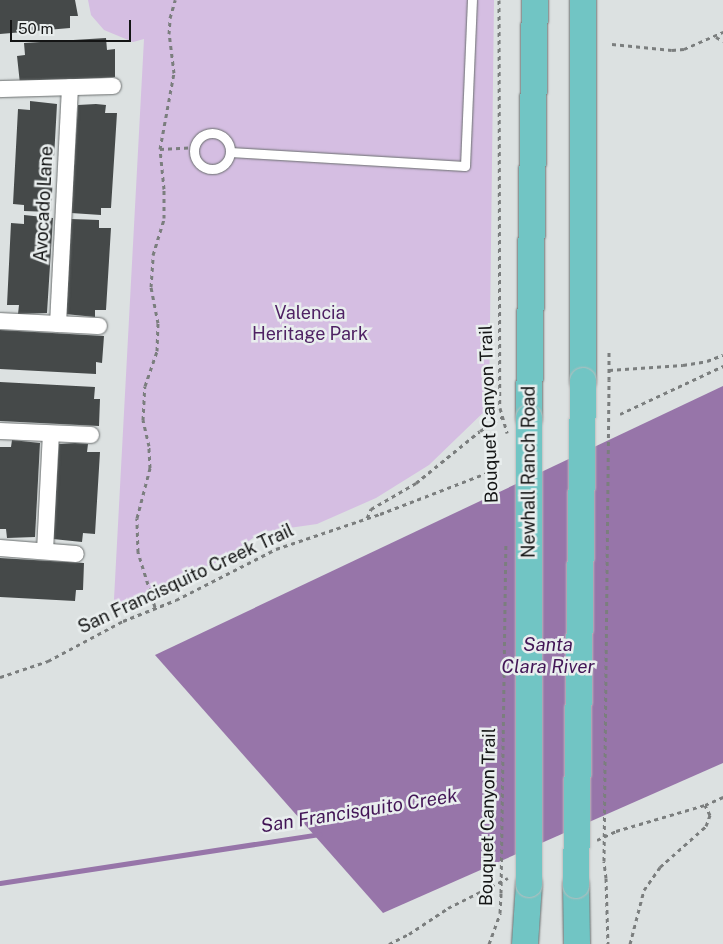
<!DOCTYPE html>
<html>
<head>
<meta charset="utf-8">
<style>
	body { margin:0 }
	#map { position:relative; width:723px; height:944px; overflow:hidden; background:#dce1e1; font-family:"Public Sans",sans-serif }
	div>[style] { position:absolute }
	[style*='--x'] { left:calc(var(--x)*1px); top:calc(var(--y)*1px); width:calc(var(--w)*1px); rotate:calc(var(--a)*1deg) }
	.green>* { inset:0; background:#d5bee2 }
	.water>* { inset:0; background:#9775a9 }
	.stream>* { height:5px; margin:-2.5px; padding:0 2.5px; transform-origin:2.5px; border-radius:2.5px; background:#9775a9 }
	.building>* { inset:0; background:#454949 }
	.path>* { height:3px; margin-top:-1.5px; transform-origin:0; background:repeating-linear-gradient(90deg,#7b7e7e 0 4px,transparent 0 8px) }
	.roads { filter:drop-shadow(0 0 1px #6a6e6e) drop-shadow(0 0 1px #6a6e6e) }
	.service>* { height:9px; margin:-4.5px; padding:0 4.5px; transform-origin:4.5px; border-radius:4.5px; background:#fff }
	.service>.ring { margin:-4.5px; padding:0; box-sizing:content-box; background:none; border:9px solid #fff; border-radius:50% }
	.minor>* { height:16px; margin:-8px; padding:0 8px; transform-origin:8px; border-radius:8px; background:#fff }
	.primary>* { height:26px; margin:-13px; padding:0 13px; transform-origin:13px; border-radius:13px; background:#71c5c4 }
	.path-bridge>* { height:3px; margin-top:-1.5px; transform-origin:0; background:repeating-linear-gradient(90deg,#7b7e7e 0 4px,transparent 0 8px) }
	.bridges { filter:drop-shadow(0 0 1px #bdbdbd) drop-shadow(0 0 1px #bdbdbd) }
	.primary-bridge>* { height:26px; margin:-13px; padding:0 13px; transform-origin:13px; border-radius:13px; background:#71c5c4 }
	span { translate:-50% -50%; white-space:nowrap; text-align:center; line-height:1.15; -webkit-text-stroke:5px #e9eeee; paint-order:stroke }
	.street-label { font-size:18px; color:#141515 }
	.park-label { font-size:18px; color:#4f2264 }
	.water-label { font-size:19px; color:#421556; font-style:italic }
	.scale { position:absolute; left:10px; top:20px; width:121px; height:22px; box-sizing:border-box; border:2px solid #141515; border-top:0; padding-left:6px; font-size:15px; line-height:18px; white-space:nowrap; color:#141515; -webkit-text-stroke:4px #e9eeee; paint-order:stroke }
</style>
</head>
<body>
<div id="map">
	<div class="green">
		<div style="clip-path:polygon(88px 0,494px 0,489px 407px,429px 465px,376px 498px,317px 524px,261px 532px,221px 561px,179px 576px,157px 596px,119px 611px,114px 599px,144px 39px,133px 42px,104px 30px,91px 15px)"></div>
	</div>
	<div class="water">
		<div style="clip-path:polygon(723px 386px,723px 763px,383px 913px,155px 655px)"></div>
	</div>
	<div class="stream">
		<div style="--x:0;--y:883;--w:323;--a:-8.7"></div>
	</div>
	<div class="building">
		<div style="clip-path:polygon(0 0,75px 0,78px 16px,70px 16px,70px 28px,0 34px)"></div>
		<div style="clip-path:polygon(106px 38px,107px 50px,115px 49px,115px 77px,20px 84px,17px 56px,25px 55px,24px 43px)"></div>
		<div style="clip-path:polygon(30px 101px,57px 104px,51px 212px,24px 211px,24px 205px,13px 204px,18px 109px,30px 110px)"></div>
		<div style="clip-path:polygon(96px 104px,106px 105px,105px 113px,117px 113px,111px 208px,101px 208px,101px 215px,71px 213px,78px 105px)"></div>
		<div style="clip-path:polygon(24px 215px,53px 218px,47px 313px,18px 314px,19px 305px,7px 305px,11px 223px,24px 224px)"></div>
		<div style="clip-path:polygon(71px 219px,99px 220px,99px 228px,111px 228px,106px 310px,95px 310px,95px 317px,65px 314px)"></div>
		<div style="clip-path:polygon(0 330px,104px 336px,102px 363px,96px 362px,96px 374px,0 369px)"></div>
		<div style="clip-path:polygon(0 382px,95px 387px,94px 399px,100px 399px,99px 426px,0 421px)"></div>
		<div style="clip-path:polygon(12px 440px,40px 443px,35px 537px,7px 538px,6px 529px,0 529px,0 447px,11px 447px)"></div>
		<div style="clip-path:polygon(75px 443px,88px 444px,87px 452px,100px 452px,95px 534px,83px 533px,82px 542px,53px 539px,59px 444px)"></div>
		<div style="clip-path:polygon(0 558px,84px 563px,83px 590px,76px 590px,75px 601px,0 597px)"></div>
	</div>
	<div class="path">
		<div style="--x:499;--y:0;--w:408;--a:89.9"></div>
		<div style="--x:500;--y:408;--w:26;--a:74"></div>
		<div style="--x:716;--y:37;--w:8;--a:30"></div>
		<div style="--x:612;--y:44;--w:60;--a:5.7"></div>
		<div style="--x:672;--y:50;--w:12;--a:-5"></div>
		<div style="--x:684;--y:49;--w:43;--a:-23.6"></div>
		<div style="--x:160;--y:149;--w:34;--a:-3"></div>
		<div style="--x:609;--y:370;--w:74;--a:-3.9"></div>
		<div style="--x:683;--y:365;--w:24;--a:-9"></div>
		<div style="--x:707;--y:361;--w:17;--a:-21"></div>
		<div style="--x:609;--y:380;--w:29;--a:-90"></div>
		<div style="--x:620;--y:414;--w:114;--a:-25"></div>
		<div style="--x:367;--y:518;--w:10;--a:-66"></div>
		<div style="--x:371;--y:509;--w:52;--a:-30"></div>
		<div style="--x:416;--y:483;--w:82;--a:-39.1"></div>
		<div style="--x:480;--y:431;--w:26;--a:-32"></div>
		<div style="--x:155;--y:607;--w:58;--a:-107.2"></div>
		<div style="--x:138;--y:552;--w:34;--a:-92"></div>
		<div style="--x:137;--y:518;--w:52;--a:-75.4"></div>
		<div style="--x:150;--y:468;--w:22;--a:-93"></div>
		<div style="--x:149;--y:446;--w:27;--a:-103"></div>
		<div style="--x:143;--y:420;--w:34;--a:-87"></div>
		<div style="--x:145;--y:386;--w:37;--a:-71"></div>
		<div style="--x:157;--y:351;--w:28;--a:-88"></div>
		<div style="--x:158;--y:323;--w:37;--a:-101"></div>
		<div style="--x:151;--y:287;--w:32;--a:-86"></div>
		<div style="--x:153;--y:255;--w:39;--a:-73"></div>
		<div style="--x:164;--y:218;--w:29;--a:-90"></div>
		<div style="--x:164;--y:189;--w:40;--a:-95.7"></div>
		<div style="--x:160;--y:149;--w:77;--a:-79.6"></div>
		<div style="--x:174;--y:73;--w:39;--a:-97"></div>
		<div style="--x:169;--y:34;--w:16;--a:-86"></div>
		<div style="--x:170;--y:18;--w:19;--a:-74"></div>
		<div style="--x:0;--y:677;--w:51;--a:-18.4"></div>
		<div style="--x:48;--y:661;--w:85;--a:-28.1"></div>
		<div style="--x:123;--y:621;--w:57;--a:-21.6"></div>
		<div style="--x:176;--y:600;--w:112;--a:-27"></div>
		<div style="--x:276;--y:549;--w:110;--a:-18.6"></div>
		<div style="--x:380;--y:514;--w:125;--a:-21"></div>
		<div style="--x:597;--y:840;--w:21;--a:-25"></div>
		<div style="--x:616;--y:831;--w:93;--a:-16.3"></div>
		<div style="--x:705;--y:805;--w:20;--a:-24"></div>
		<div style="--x:606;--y:878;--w:66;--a:88.3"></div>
		<div style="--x:389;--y:944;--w:22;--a:-27"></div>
		<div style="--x:409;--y:934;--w:47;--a:-33.7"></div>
		<div style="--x:448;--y:908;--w:67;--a:-26.6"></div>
		<div style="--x:489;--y:944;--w:33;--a:-70"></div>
		<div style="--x:500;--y:913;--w:20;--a:-87"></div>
		<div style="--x:630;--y:944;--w:56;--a:-75.5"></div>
		<div style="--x:644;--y:890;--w:28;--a:-55"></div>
		<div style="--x:660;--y:867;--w:62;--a:-41.7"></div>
		<div style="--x:706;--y:826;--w:12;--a:-70"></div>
		<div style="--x:710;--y:815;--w:11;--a:-117"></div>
	</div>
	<div class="roads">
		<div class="service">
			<div class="ring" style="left:194px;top:133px;width:27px;height:27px"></div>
			<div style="--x:230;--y:152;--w:235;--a:3.4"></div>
			<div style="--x:465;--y:166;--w:166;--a:-87.6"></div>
		</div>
		<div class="minor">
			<div style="--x:0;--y:89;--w:113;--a:-1.5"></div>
			<div style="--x:0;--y:321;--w:99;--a:2.9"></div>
			<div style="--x:58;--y:324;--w:237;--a:-87.1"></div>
			<div style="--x:0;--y:431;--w:91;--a:2.5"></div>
			<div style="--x:0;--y:548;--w:76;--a:4.5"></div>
			<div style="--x:45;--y:551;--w:117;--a:-87.1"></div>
		</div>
		<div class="primary">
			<div style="--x:583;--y:0;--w:381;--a:90"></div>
			<div style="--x:529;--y:418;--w:418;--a:-89.2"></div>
			<div style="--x:576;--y:885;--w:59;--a:89"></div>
			<div style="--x:525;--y:944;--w:60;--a:-86.2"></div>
		</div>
	</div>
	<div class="path-bridge">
		<div style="--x:606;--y:878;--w:17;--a:-97"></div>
		<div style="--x:604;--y:861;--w:481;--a:-89.4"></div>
		<div style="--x:501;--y:893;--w:350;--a:-89.2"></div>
	</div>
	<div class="bridges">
		<div class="primary-bridge">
			<div style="--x:529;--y:884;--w:466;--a:-90"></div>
			<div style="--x:576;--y:885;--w:504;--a:-89.2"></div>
		</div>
	</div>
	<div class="street-label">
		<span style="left:44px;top:204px;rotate:-87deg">Avocado Lane</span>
		<span style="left:489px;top:414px;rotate:-92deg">Bouquet Canyon Trail</span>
		<span style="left:529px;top:472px;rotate:-90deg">Newhall Ranch Road</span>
		<span style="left:186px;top:579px;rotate:-25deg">San Francisquito Creek Trail</span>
		<span style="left:488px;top:817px;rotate:-89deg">Bouquet Canyon Trail</span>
	</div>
	<div class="park-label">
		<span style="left:310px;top:324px">Valencia<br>Heritage Park</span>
	</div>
	<div class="water-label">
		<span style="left:548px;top:656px">Santa<br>Clara River</span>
		<span style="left:359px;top:811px;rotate:-9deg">San Francisquito Creek</span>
	</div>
	<div class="scale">50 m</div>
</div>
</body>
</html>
